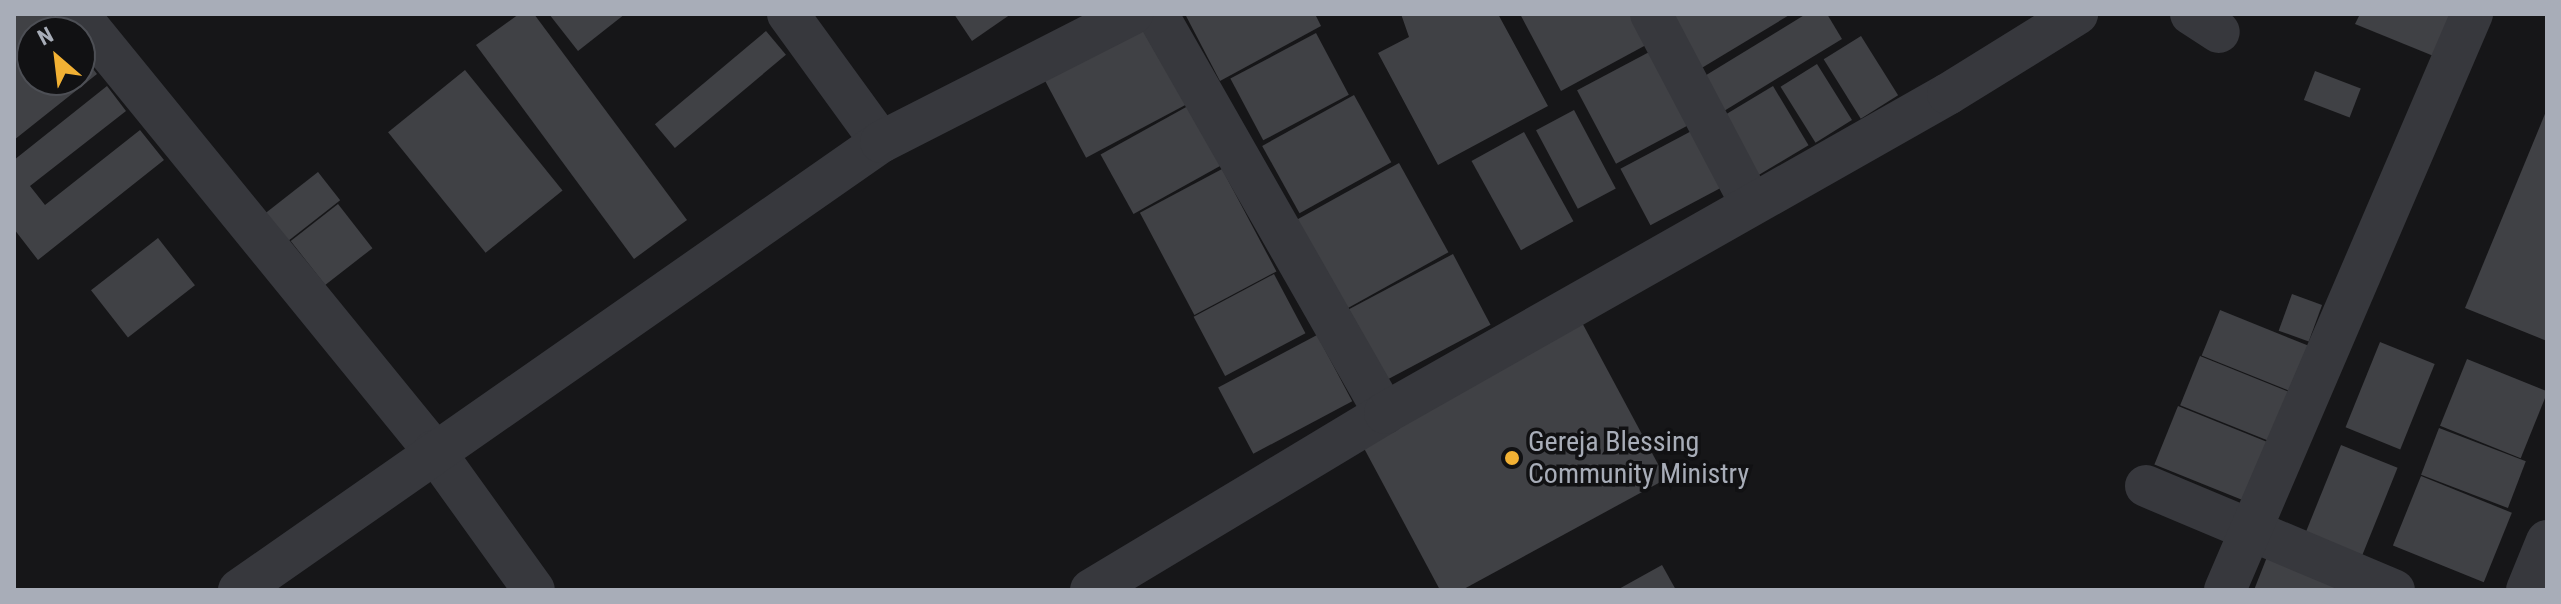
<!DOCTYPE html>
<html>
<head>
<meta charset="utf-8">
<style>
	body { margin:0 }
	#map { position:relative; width:2561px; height:604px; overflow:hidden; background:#161618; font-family:"Roboto Condensed",sans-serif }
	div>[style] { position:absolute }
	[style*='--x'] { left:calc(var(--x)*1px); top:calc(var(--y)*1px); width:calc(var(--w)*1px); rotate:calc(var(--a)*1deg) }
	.building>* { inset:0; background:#404145; transform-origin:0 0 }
	.street>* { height:42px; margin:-21px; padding:0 21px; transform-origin:21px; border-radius:21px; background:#37383d }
	.dots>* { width:22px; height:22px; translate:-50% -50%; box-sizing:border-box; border:4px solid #111113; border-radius:50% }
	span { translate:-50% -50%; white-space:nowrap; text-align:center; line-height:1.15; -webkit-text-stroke:7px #111113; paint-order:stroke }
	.poi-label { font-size:28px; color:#a8adb8 }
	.left { translate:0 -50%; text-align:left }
	.frame { position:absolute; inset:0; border:16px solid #a8adb8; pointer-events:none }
	.north { position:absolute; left:16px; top:16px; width:80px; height:80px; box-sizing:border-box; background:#111113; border:2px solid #4d4f55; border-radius:50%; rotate:332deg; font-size:22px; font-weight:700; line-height:32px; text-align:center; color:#a8adb8 }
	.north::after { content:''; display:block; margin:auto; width:28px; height:36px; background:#f2b134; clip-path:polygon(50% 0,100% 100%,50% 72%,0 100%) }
</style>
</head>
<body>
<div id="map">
	<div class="building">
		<div style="clip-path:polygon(14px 14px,50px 14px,64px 32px,32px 32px,32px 80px,80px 80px,80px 52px,97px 74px,14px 140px)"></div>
		<div style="clip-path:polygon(519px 14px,534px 14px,687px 220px,634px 259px,476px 45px)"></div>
		<div style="clip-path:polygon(549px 14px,625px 14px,578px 51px)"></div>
		<div style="clip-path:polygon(954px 14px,1011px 14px,972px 41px)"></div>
		<div style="clip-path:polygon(1185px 14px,1315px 14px,1321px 26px,1220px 81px)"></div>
		<div style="clip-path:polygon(1401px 14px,1498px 14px,1548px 106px,1438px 165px,1378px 53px,1409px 37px)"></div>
		<div style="clip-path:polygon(1520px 14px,1630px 14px,1646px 45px,1561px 91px)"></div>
		<div style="clip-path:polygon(1666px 14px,1791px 14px,1700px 69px)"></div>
		<div style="clip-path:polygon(1806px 14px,1827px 14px,1842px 39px,1724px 111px,1703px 77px)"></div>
		<div style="clip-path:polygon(2360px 14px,2453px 14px,2436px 57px,2355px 24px)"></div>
		<div style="left:1144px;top:24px;width:91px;height:114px;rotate:62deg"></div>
		<div style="left:766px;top:31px;width:31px;height:145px;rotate:50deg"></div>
		<div style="left:1316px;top:33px;width:70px;height:97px;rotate:62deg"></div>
		<div style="left:1861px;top:36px;width:70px;height:44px;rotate:58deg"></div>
		<div style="left:1653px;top:50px;width:83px;height:86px;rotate:62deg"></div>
		<div style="left:1817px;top:64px;width:66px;height:43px;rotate:58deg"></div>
		<div style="left:465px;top:70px;width:155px;height:99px;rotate:51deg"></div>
		<div style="left:2315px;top:71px;width:49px;height:31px;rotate:21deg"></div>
		<div style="clip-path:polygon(107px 86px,126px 111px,30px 186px,45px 205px,140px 130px,164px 160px,38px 260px,14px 229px,14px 160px)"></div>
		<div style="left:1773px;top:86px;width:69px;height:64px;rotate:59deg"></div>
		<div style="left:1354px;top:95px;width:77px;height:105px;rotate:61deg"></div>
		<div style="left:1188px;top:106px;width:68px;height:100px;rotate:61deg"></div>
		<div style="clip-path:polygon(2547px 109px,2547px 341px,2465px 308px)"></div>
		<div style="left:1574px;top:110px;width:89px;height:43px;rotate:62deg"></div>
		<div style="left:1699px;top:127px;width:64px;height:89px;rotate:62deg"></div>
		<div style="left:1524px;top:132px;width:102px;height:60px;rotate:61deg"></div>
		<div style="left:1399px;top:163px;width:102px;height:120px;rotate:61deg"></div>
		<div style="left:1222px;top:169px;width:116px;height:93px;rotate:62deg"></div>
		<div style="left:318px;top:172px;width:36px;height:66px;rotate:52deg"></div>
		<div style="left:338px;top:204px;width:56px;height:60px;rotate:52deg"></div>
		<div style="left:158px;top:238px;width:60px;height:85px;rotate:52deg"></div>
		<div style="left:1453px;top:254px;width:80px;height:128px;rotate:62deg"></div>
		<div style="left:1274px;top:274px;width:67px;height:91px;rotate:62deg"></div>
		<div style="left:2292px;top:294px;width:32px;height:39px;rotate:20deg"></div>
		<div style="left:2220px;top:310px;width:99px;height:49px;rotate:22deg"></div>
		<div style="clip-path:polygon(1579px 317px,1666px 479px,1462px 590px,1440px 590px,1358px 437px)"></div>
		<div style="left:1317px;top:335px;width:75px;height:112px;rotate:62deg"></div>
		<div style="left:2380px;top:342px;width:59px;height:92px;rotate:22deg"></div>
		<div style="left:2200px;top:356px;width:100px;height:53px;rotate:22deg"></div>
		<div style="left:2467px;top:359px;width:87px;height:72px;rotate:22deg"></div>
		<div style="left:2178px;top:406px;width:99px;height:63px;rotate:22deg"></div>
		<div style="left:2439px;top:428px;width:93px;height:50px;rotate:21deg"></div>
		<div style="left:2341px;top:445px;width:61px;height:94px;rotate:22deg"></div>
		<div style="left:2421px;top:476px;width:98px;height:75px;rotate:22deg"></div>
		<div style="clip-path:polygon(2267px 557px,2350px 590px,2254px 590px)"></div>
		<div style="clip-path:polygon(1662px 565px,1676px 590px,1617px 590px)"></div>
	</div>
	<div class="street">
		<div style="--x:78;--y:14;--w:564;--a:50.83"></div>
		<div style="--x:434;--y:451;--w:171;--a:54.3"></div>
		<div style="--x:788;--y:14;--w:158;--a:54"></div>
		<div style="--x:1157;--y:14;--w:460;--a:60.3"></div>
		<div style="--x:1651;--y:14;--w:212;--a:62.2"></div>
		<div style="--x:2191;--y:14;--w:33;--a:33"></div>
		<div style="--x:2146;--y:486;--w:269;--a:22.8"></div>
		<div style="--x:239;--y:590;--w:783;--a:-34.91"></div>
		<div style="--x:881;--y:142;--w:282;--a:-27"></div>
		<div style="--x:1091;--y:590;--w:343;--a:-31"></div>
		<div style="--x:1385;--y:413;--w:647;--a:-29.54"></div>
		<div style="--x:1948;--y:94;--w:152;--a:-31.8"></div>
		<div style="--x:2225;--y:590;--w:627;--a:-66.79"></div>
		<div style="--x:2527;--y:590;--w:53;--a:-67.8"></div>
	</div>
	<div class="dots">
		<div style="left:1512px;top:458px;background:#f2b134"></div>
	</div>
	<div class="poi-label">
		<span class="left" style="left:1528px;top:458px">Gereja Blessing<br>Community Ministry</span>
	</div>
	<div class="frame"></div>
	<div class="north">N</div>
</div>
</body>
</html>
